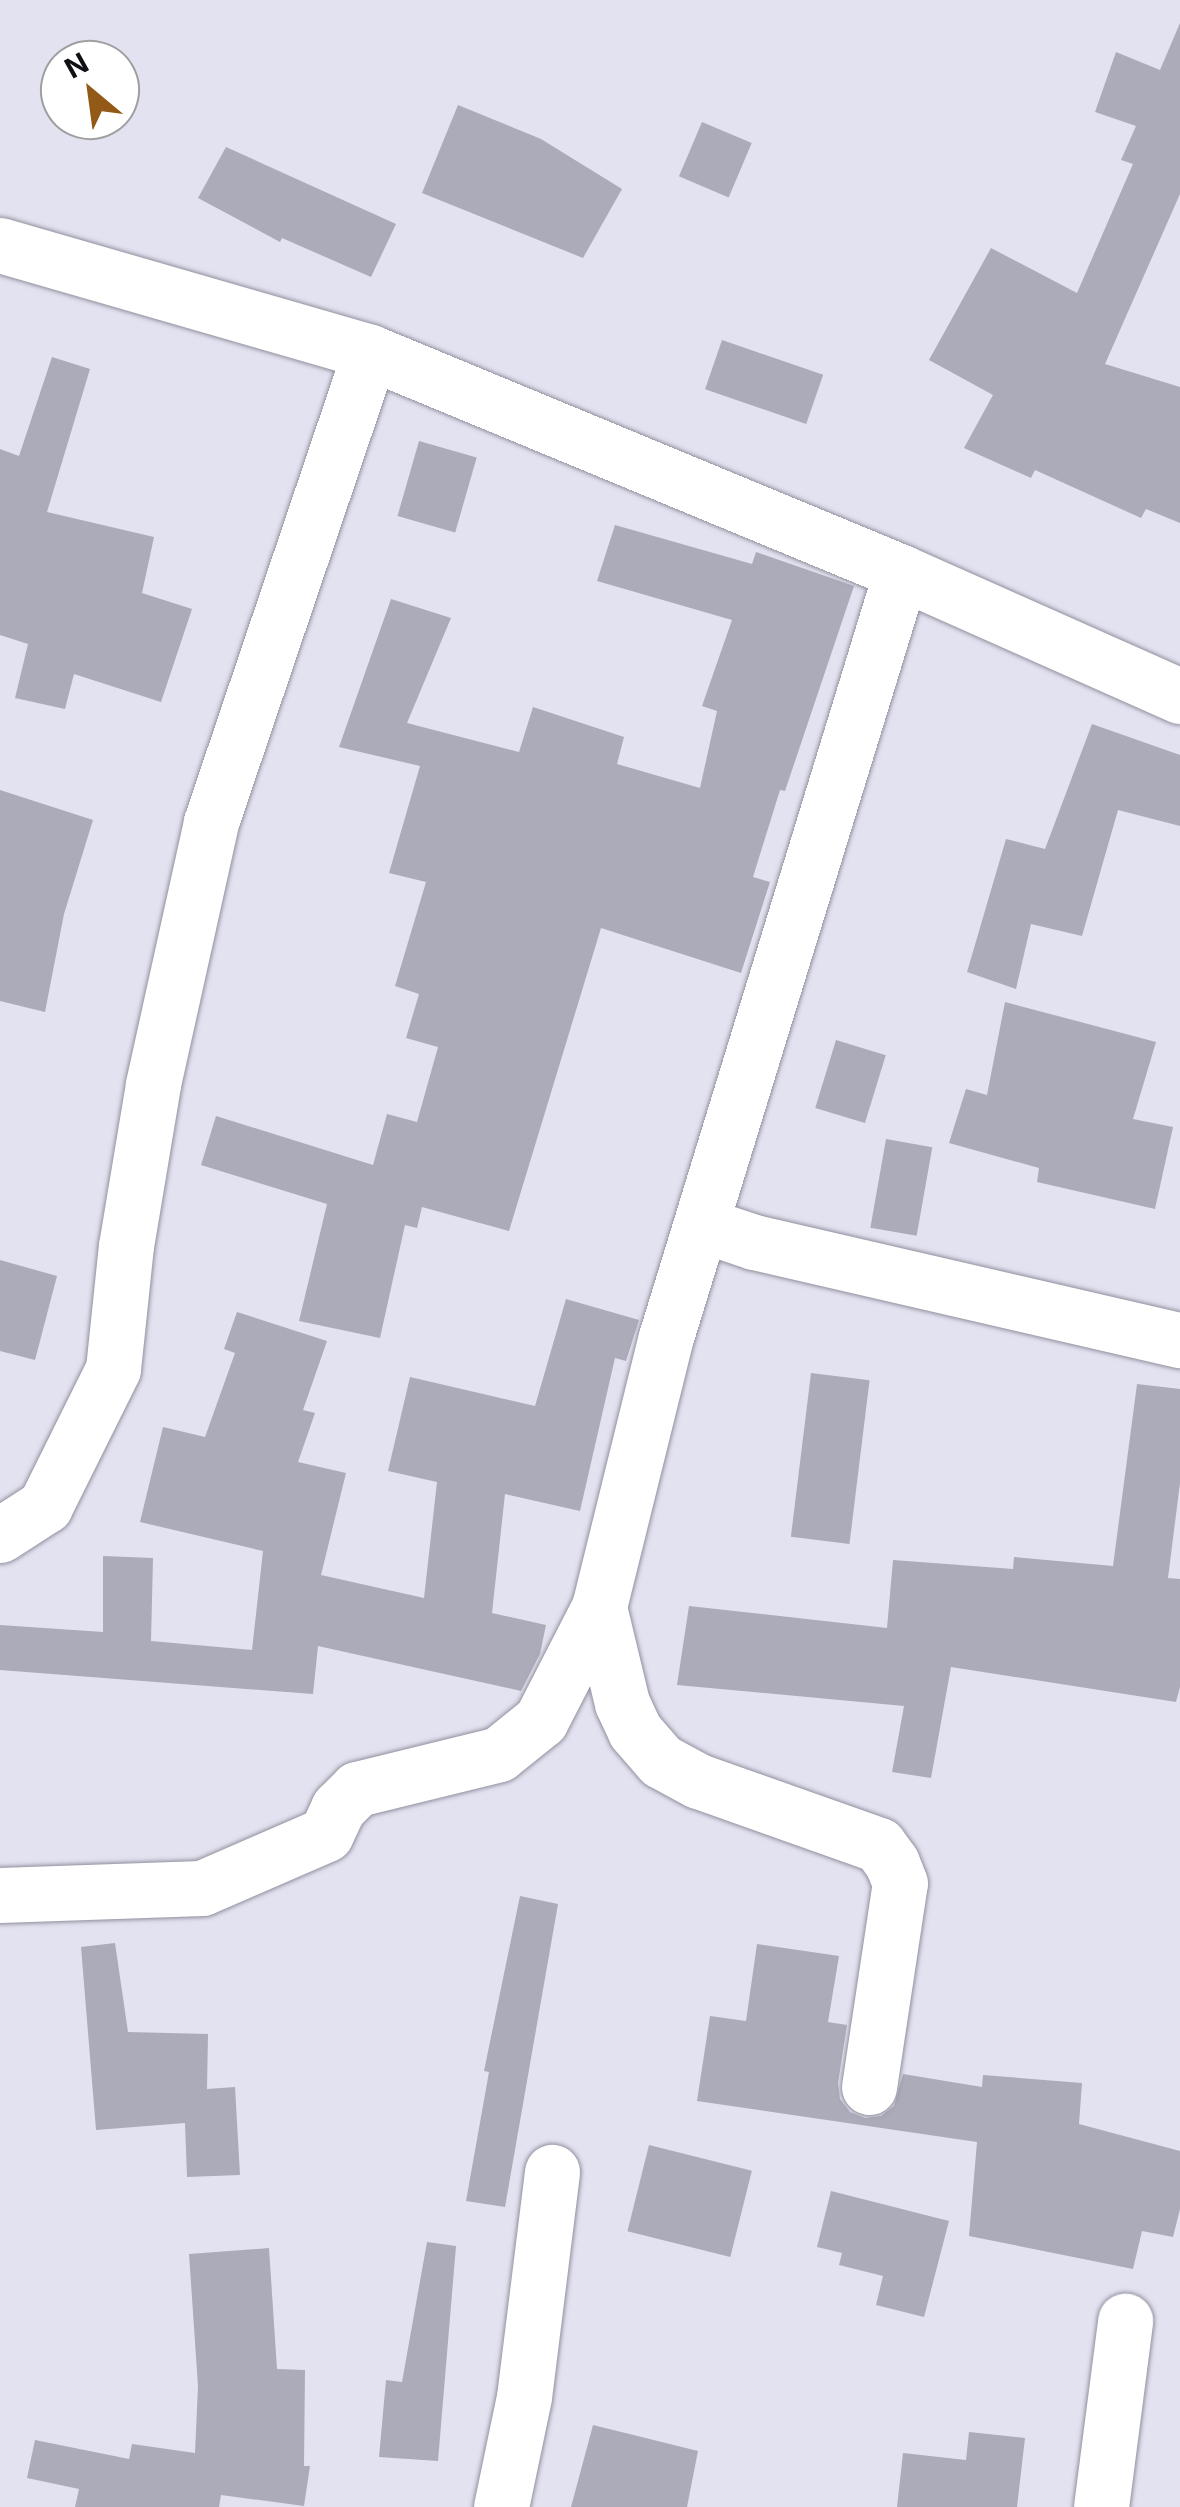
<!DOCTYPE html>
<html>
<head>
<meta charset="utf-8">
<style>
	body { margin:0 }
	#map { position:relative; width:1180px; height:2507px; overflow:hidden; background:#e3e2f0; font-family:Inter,sans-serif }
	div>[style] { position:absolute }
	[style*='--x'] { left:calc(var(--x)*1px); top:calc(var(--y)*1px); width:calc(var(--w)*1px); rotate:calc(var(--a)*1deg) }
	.building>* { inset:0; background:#acabb9; transform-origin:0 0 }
	.roads { filter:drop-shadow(0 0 2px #91909e) drop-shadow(0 0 2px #91909e) }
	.minor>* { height:55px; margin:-27.5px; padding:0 27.5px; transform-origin:27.5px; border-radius:27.5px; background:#fff }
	span { translate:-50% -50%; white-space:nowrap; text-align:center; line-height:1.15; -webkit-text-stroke:8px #fff; paint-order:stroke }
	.north { position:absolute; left:40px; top:40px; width:100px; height:100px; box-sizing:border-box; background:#fff; border:2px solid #9f9fa1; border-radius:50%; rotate:331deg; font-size:28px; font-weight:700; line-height:40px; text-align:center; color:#101014 }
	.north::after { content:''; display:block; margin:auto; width:35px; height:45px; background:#935917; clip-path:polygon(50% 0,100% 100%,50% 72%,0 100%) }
</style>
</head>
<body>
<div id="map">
	<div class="building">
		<div style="clip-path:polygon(1180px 23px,1180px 194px,1105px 364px,1180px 387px,1180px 523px,1146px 509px,1141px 518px,1035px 470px,1031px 478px,964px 448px,993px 395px,929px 360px,991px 248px,1077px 293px,1133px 164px,1121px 160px,1136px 126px,1095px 112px,1116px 52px,1160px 70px)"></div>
		<div style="clip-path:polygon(458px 105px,541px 139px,622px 189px,583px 258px,422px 193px)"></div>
		<div style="left:702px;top:122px;width:54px;height:59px;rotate:23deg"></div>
		<div style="clip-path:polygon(226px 147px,396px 224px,371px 277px,282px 238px,280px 242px,198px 198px)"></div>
		<div style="left:722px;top:340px;width:107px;height:52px;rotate:19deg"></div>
		<div style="clip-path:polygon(52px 357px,90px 369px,47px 512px,154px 537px,142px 593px,192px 609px,161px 702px,74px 674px,65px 709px,15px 698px,28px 644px,0 635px,0 449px,19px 456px)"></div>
		<div style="left:419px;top:441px;width:60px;height:78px;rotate:16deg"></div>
		<div style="clip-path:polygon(615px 525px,752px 564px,756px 552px,854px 586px,785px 791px,780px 790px,753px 877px,770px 882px,741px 973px,601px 928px,509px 1231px,422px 1207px,417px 1228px,405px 1225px,380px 1338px,299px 1321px,327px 1204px,201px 1165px,216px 1116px,373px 1165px,387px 1114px,417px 1122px,438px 1047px,406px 1038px,419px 994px,395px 986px,426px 882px,389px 873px,420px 766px,339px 747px,391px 599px,451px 618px,407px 723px,519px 752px,533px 707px,624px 737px,617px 764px,700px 788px,717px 711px,702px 706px,732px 620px,597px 581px)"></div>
		<div style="clip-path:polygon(1092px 724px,1180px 755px,1180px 826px,1118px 810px,1082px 936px,1031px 924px,1016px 989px,967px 972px,1006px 839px,1045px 849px)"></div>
		<div style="clip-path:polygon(0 790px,93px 820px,64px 914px,45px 1012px,0 1001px)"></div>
		<div style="clip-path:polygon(1005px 1002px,1156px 1042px,1133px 1119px,1173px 1127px,1155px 1209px,1037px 1182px,1039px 1168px,949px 1143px,966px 1089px,987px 1095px)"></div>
		<div style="left:836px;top:1040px;width:52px;height:71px;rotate:17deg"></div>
		<div style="left:886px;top:1139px;width:47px;height:90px;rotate:10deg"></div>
		<div style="clip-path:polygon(0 1260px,57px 1276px,35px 1360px,0 1351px)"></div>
		<div style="clip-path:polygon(566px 1299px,639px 1320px,626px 1361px,615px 1358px,580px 1511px,505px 1494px,492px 1613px,546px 1625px,540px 1654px,521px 1691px,318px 1646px,313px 1694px,0 1670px,0 1625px,103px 1632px,103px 1556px,153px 1558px,151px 1641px,252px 1650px,263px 1551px,140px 1522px,163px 1427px,205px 1437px,235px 1353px,224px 1349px,237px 1312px,327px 1341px,303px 1410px,315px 1413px,298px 1462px,346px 1473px,321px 1575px,424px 1598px,437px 1482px,388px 1471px,410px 1377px,535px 1406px)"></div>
		<div style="left:811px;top:1373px;width:59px;height:165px;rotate:7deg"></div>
		<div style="clip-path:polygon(1137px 1384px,1180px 1389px,1180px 1483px,1168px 1578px,1180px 1579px,1180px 1687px,1176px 1702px,951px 1667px,931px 1778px,892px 1772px,904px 1706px,677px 1685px,689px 1606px,887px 1628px,893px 1560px,1013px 1569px,1014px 1557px,1113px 1566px)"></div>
		<div style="clip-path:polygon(520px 1896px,558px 1904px,505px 2207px,466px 2201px,489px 2072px,484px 2071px)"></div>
		<div style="clip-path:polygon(115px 1943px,128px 2032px,208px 2034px,207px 2089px,235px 2087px,240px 2175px,187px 2177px,185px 2123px,96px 2130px,81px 1947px)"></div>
		<div style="clip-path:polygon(757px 1944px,839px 1956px,828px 2022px,847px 2025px,838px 2083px,840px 2099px,850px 2112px,865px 2118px,881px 2116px,894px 2106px,903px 2074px,982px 2087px,983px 2075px,1082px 2083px,1079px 2124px,1180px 2151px,1180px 2209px,1173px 2237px,1142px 2231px,1133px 2269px,969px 2236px,977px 2142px,697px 2101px,710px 2016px,746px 2021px)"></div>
		<div style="left:649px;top:2145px;width:106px;height:89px;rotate:14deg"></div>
		<div style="clip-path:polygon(831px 2191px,949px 2221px,924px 2317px,876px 2305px,883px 2276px,839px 2265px,842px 2253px,817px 2247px)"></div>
		<div style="clip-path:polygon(427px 2242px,456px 2246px,438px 2461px,379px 2457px,386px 2380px,402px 2382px)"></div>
		<div style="clip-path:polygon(269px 2248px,277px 2369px,305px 2370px,304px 2466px,310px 2466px,304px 2506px,221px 2495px,219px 2507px,75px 2507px,79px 2489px,27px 2478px,35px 2440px,129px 2459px,132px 2444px,195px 2453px,198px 2386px,189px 2254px)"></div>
		<div style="clip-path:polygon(593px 2425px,698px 2451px,687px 2507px,571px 2507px)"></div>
		<div style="clip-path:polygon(969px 2432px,1025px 2438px,1017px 2507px,897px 2507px,903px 2453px,966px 2460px)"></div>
	</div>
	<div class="roads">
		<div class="minor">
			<div style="--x:0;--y:245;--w:385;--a:16.1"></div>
			<div style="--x:370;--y:352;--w:575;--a:22.5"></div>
			<div style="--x:901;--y:572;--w:305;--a:24"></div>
			<div style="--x:703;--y:1225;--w:54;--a:18.4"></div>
			<div style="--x:754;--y:1242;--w:437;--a:13"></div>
			<div style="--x:0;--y:1535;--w:54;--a:-32.8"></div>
			<div style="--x:45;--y:1506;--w:153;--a:-63.6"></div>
			<div style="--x:113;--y:1369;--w:124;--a:-84"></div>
			<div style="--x:126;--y:1246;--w:164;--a:-80.5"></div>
			<div style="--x:153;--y:1084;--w:268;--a:-77.5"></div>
			<div style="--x:211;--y:822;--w:496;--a:-71.3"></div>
			<div style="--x:0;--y:1895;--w:202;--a:-2"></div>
			<div style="--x:202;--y:1888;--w:135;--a:-23.5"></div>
			<div style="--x:326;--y:1834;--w:29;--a:-65"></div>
			<div style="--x:338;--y:1808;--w:27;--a:-45"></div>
			<div style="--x:357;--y:1789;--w:146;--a:-13.8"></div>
			<div style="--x:499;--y:1754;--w:54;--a:-39"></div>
			<div style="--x:541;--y:1720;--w:127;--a:-62.8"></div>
			<div style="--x:869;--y:2087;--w:206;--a:-81.4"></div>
			<div style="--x:900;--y:1883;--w:22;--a:-112"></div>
			<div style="--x:892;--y:1863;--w:22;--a:-126"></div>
			<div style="--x:879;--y:1845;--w:192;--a:-160.5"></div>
			<div style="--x:698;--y:1781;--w:42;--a:-151.6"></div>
			<div style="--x:661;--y:1761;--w:40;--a:-131"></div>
			<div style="--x:635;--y:1731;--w:31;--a:-115"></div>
			<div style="--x:622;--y:1703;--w:99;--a:-103.5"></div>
			<div style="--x:599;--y:1607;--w:278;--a:-76.1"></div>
			<div style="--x:666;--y:1337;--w:800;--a:-72.92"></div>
			<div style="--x:501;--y:2507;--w:112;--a:-78.2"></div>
			<div style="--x:524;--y:2397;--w:227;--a:-82.9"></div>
			<div style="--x:1101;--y:2507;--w:188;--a:-82.6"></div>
		</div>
	</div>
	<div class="north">N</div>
</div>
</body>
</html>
